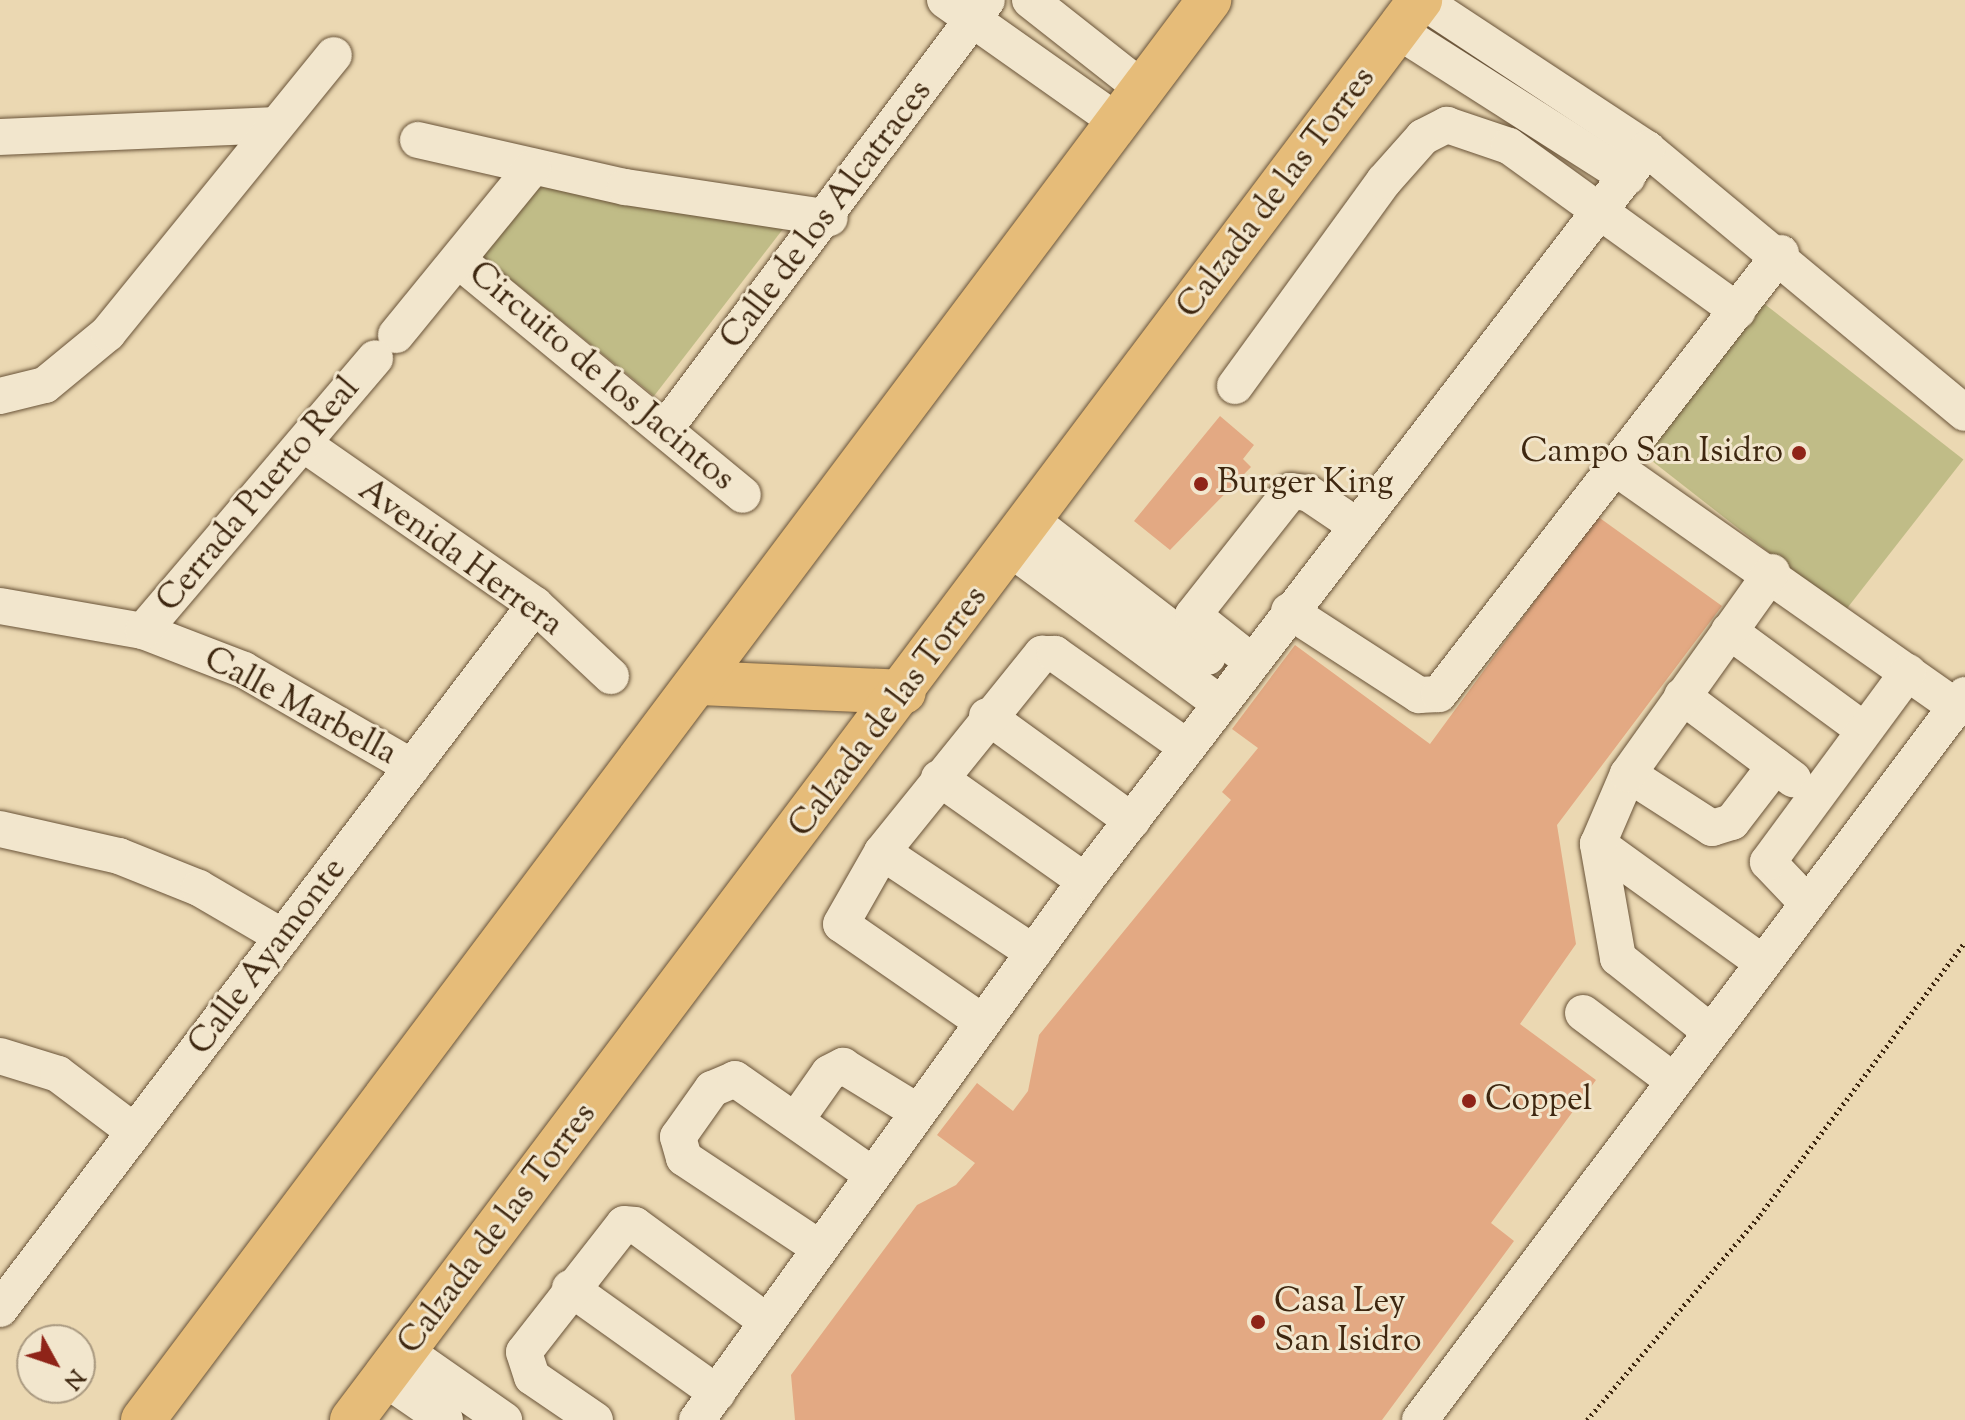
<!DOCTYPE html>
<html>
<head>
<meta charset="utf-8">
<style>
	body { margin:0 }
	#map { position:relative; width:1965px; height:1420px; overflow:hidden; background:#ebd8b2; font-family:"Sorts Mill Goudy",serif }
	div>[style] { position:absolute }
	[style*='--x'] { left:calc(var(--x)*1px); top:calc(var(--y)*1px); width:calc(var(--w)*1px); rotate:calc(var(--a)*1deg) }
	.green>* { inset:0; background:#c0bc87; transform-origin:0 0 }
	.building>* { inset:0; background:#e3a983 }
	.path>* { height:5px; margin-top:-2.5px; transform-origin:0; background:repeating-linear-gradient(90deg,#3e2710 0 2px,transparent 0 6px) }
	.roads { filter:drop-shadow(0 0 2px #695338) drop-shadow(0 0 2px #695338) }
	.minor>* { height:36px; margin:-18px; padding:0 18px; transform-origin:18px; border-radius:18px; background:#f2e6cd }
	.major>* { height:44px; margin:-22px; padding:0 22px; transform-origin:22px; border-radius:22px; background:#e6bc79 }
	.dots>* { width:22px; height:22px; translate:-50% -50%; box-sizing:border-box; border:4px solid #f2e6cd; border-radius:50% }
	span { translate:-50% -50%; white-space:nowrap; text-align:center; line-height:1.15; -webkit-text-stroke:6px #f2e6cd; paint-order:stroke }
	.street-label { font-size:34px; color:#3e2710 }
	.poi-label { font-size:34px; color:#3e2710 }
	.right { translate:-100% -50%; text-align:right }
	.left { translate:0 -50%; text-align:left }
	.north { position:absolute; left:16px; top:1324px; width:80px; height:80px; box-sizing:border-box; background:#f2e6cd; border:2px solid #aa9a81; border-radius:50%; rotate:130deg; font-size:22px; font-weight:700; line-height:32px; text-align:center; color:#3e2710 }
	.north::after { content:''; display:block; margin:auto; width:28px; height:36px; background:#8f2418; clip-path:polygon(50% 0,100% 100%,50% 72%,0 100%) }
</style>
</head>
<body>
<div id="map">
	<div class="green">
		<div style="clip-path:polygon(528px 184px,783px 229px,654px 396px,477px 252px)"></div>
		<div style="left:1753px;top:295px;width:267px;height:193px;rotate:38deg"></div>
	</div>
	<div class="building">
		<div style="clip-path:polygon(1220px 416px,1254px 445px,1243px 459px,1251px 467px,1170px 550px,1134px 521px)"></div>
		<div style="clip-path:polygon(1597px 516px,1722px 606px,1557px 825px,1576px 944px,1520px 1024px,1596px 1080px,1491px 1223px,1514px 1241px,1382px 1420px,795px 1420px,791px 1375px,917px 1205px,956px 1185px,975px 1163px,937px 1135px,977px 1083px,1013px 1111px,1028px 1091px,1039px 1035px,1231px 800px,1222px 792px,1258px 748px,1232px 729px,1295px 645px,1430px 744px)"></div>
	</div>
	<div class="path">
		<div style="--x:1587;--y:1420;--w:268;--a:-49.8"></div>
		<div style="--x:1760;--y:1215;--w:341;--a:-53.1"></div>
	</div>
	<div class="roads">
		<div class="minor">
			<div style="--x:945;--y:0;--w:212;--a:35.2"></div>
			<div style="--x:1030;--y:0;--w:142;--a:38.2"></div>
			<div style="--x:1421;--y:0;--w:271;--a:33.4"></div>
			<div style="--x:1647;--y:149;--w:413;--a:39.7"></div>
			<div style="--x:1398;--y:31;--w:272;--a:32.5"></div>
			<div style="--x:0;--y:137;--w:276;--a:-2.5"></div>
			<div style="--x:418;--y:140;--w:212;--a:12.8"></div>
			<div style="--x:625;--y:187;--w:207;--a:8.6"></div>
			<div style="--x:458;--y:260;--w:369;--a:39.5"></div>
			<div style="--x:396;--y:335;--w:217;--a:-50.8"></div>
			<div style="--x:1235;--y:386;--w:253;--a:-54"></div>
			<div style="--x:1384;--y:181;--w:59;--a:-48.4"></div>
			<div style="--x:1423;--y:137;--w:27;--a:-27"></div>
			<div style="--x:1447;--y:125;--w:65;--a:18.7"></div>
			<div style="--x:1509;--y:146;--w:282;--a:35.8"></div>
			<div style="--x:0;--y:396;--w:46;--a:-13.7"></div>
			<div style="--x:45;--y:385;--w:82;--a:-39.5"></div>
			<div style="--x:108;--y:333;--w:358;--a:-50.9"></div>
			<div style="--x:665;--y:429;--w:536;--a:-53.11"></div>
			<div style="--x:305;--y:445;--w:280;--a:34.8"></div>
			<div style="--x:535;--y:605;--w:104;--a:43.1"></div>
			<div style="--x:1616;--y:468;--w:416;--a:35.1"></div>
			<div style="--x:1032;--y:521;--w:222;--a:37.7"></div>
			<div style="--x:1012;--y:550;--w:256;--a:36.4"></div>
			<div style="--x:0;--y:606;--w:145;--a:9.9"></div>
			<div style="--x:143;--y:631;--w:108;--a:21.1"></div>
			<div style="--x:244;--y:670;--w:194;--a:30"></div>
			<div style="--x:1289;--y:611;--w:155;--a:32.9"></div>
			<div style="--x:1419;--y:695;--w:20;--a:-3"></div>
			<div style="--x:1439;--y:694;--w:558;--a:-52.21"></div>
			<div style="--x:143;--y:631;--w:358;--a:-49.6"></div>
			<div style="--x:1729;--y:631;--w:167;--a:36.3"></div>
			<div style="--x:1251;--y:661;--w:74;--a:-141.6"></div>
			<div style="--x:1193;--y:615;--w:158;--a:-51.7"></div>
			<div style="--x:1291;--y:491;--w:17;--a:7"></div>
			<div style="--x:1308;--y:493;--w:55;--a:34"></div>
			<div style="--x:1682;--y:696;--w:139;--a:36.8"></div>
			<div style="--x:987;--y:716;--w:179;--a:35.9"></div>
			<div style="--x:1628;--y:774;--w:100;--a:32.7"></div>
			<div style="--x:1712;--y:828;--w:21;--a:-17"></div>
			<div style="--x:1732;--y:822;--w:71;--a:-52.5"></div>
			<div style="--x:939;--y:778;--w:179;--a:35.2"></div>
			<div style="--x:0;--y:829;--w:122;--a:12.8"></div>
			<div style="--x:119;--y:856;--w:86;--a:21.8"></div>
			<div style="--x:199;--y:888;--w:97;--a:30.3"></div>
			<div style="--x:1598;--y:844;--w:203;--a:35.8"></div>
			<div style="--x:882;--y:852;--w:182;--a:33.6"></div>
			<div style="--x:1808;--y:904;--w:58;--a:-133.6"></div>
			<div style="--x:1768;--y:862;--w:236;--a:-53.6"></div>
			<div style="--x:1583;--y:1013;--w:114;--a:36.8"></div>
			<div style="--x:981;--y:1021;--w:170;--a:-145.3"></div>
			<div style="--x:841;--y:924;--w:83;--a:-60.3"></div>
			<div style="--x:882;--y:852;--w:255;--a:-51.1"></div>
			<div style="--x:1042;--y:654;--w:13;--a:0"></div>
			<div style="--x:1055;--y:654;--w:161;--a:35.2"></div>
			<div style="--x:1711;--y:1032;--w:119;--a:-141.5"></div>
			<div style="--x:1618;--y:958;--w:116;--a:-100"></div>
			<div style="--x:1598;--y:844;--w:76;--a:-66.8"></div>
			<div style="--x:1628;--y:774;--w:248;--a:-54.5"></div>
			<div style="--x:0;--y:1056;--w:61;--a:17.2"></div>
			<div style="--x:58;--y:1074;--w:96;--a:37"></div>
			<div style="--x:796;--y:1120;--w:57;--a:-54.9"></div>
			<div style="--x:829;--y:1073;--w:16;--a:-27"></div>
			<div style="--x:843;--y:1066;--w:84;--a:31.4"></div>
			<div style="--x:818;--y:1247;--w:161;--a:-146.4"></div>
			<div style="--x:684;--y:1158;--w:22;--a:-106"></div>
			<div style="--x:678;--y:1137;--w:59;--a:-54.7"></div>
			<div style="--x:712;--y:1089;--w:25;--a:-23"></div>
			<div style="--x:735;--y:1079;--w:166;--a:34.9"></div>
			<div style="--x:570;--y:1288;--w:181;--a:35.5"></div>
			<div style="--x:0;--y:1309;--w:884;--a:-52.77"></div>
			<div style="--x:405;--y:1351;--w:121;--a:34.9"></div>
			<div style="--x:384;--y:1378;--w:74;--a:34.5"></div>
			<div style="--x:595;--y:1420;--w:76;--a:-145.7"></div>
			<div style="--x:532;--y:1377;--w:26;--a:-108"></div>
			<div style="--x:524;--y:1352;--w:162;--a:-52"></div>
			<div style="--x:624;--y:1224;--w:11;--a:5"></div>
			<div style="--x:635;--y:1225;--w:162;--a:36.2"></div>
			<div style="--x:697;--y:1420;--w:664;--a:-54.25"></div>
			<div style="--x:1085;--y:881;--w:923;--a:-52.48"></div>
			<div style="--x:1420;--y:1420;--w:907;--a:-53.07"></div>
		</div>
		<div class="major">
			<div style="--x:700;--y:683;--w:204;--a:2.5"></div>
			<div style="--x:143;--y:1420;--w:1776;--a:-53.1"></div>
			<div style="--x:352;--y:1420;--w:1777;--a:-53.05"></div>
		</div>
	</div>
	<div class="dots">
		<div style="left:1799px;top:453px;background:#8f2418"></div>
		<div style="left:1201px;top:484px;background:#8f2418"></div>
		<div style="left:1469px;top:1101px;background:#8f2418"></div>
		<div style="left:1258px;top:1322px;background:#8f2418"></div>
	</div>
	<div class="street-label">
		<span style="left:1277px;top:193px;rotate:-53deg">Calzada de las Torres</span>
		<span style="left:827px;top:215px;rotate:-53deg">Calle de los Alcatraces</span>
		<span style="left:601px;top:377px;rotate:40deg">Circuito de los Jacintos</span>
		<span style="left:259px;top:495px;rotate:-50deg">Cerrada Puerto Real</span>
		<span style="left:460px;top:558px;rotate:36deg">Avenida Herrera</span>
		<span style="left:300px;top:707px;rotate:28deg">Calle Marbella</span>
		<span style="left:889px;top:712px;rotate:-53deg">Calzada de las Torres</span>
		<span style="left:268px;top:957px;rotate:-53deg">Calle Ayamonte</span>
		<span style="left:498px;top:1229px;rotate:-53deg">Calzada de las Torres</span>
	</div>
	<div class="poi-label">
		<span class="right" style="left:1783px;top:453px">Campo San Isidro</span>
		<span class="left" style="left:1217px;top:484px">Burger King</span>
		<span class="left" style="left:1485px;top:1101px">Coppel</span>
		<span class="left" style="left:1274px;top:1322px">Casa Ley<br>San Isidro</span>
	</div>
	<div class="north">N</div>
</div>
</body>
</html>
